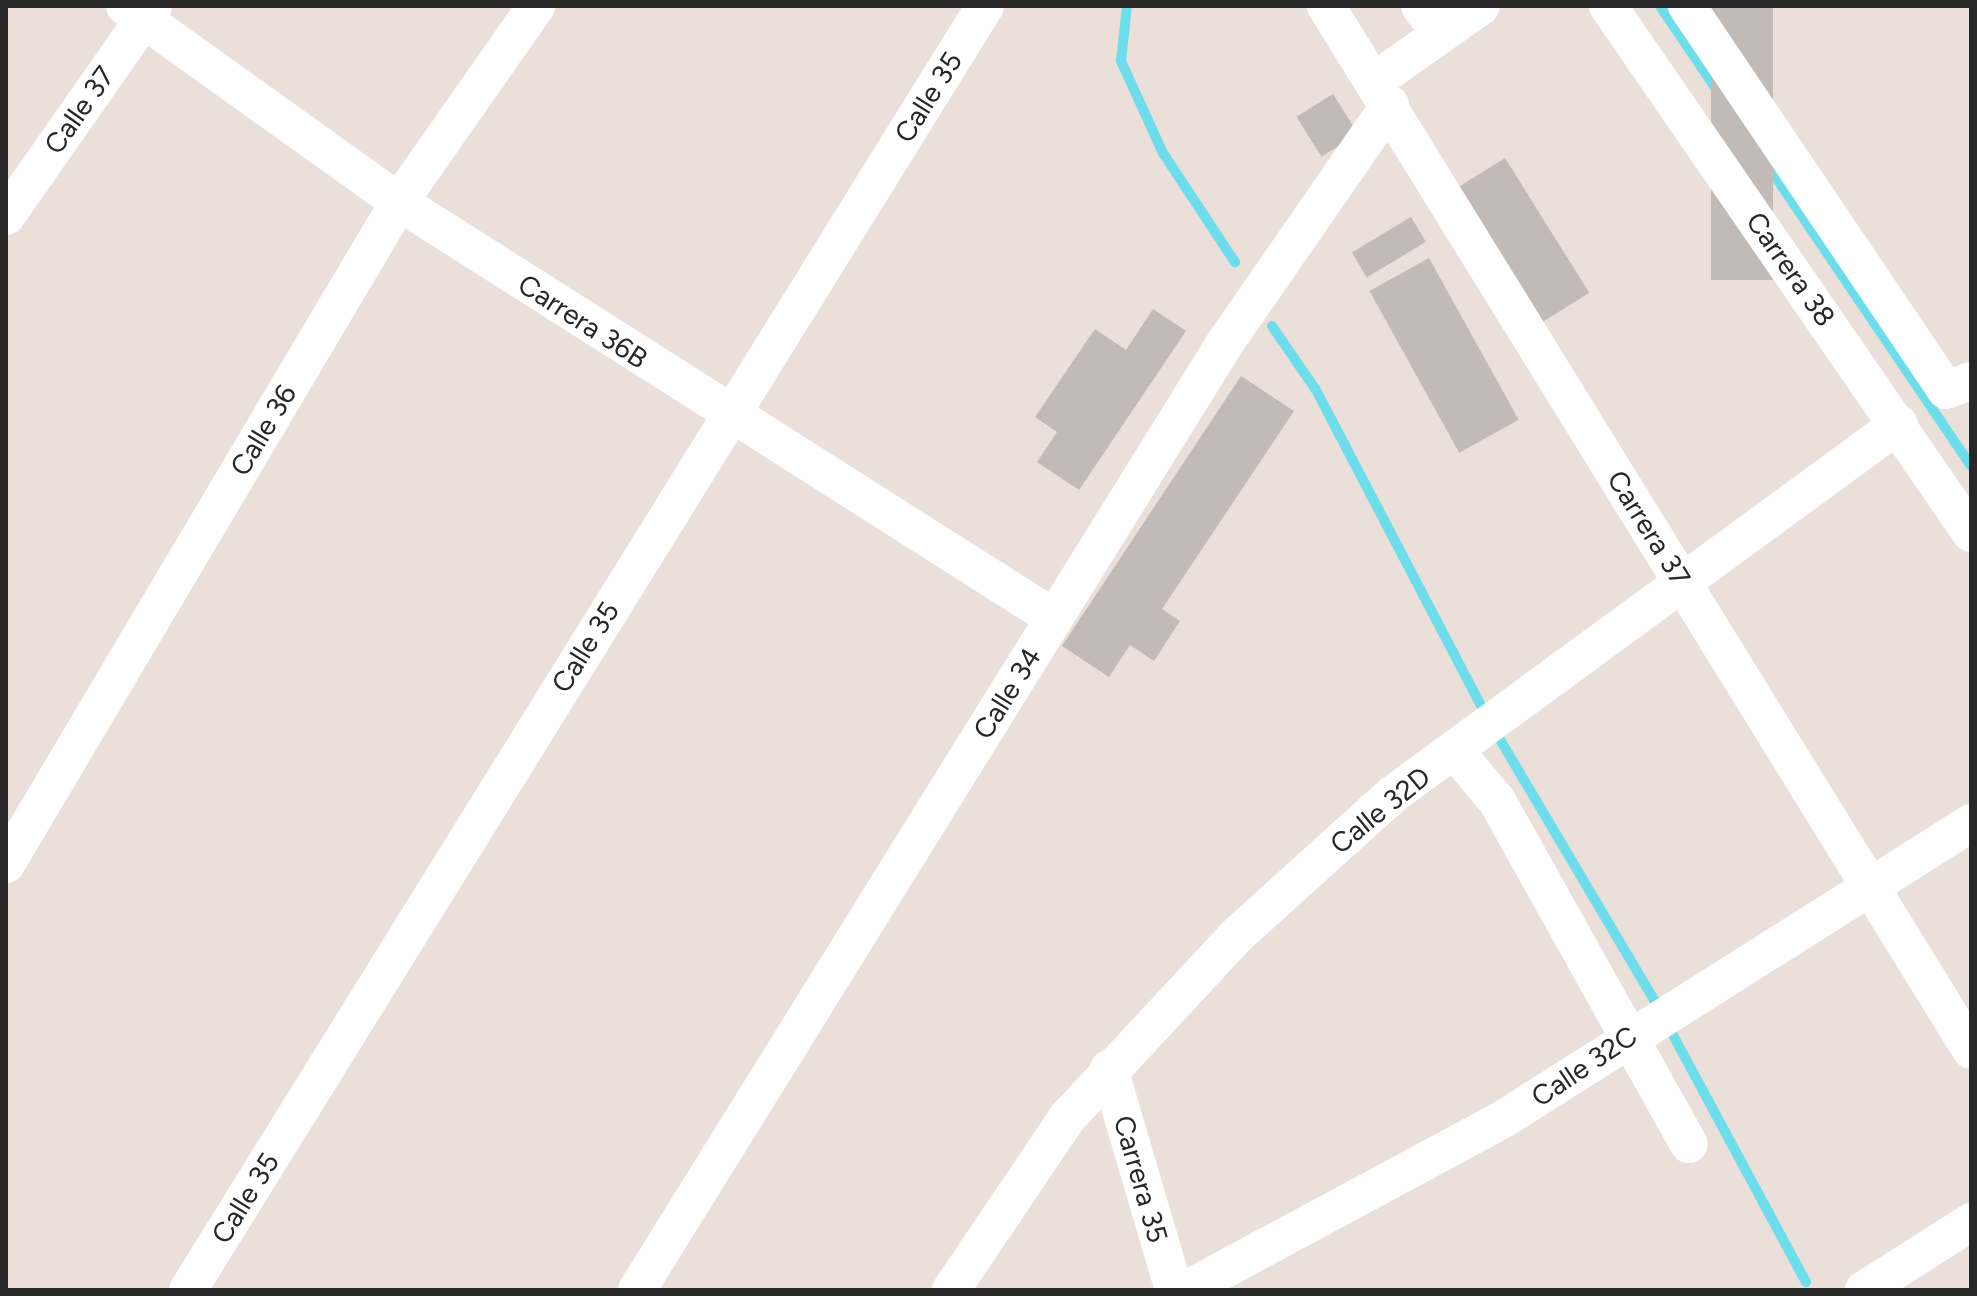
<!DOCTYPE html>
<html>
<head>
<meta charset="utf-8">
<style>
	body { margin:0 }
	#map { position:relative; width:1977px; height:1296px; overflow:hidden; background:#eae0d9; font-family:Figtree,sans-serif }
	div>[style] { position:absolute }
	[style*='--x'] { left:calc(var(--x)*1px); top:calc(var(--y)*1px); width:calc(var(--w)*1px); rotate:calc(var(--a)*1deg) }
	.stream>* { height:10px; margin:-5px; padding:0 5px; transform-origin:5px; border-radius:5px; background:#6dddeb }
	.building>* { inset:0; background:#c2bab6; transform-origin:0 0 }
	.minor>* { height:38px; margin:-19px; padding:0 19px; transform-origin:19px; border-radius:19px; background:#fff }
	span { translate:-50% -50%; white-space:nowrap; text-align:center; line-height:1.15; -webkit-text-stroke:7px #fff; paint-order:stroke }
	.street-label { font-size:28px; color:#272727 }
	.frame { position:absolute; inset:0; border:8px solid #272727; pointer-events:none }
</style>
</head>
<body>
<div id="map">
	<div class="stream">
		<div style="--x:1127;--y:6;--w:55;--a:96.2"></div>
		<div style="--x:1121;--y:61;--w:101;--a:65.5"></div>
		<div style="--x:1163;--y:153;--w:131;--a:56.6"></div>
		<div style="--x:1660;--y:6;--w:555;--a:55.94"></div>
		<div style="--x:1272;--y:326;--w:78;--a:55.5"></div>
		<div style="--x:1316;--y:390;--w:369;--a:62.4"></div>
		<div style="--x:1495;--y:731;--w:324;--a:59.4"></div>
		<div style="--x:1667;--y:1024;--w:293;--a:61.7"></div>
	</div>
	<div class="building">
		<div style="left:1711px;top:6px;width:62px;height:274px"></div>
		<div style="left:1333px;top:94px;width:47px;height:43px;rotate:58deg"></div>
		<div style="left:1505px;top:158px;width:159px;height:54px;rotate:58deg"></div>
		<div style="left:1411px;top:217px;width:29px;height:69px;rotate:59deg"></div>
		<div style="left:1429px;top:258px;width:185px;height:68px;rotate:61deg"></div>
		<div style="clip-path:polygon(1153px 309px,1186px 331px,1079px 490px,1037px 462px,1057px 432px,1035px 417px,1095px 329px,1126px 350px)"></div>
		<div style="clip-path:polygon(1241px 376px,1294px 411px,1162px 609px,1180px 621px,1154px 661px,1130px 645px,1109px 677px,1062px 646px)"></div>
	</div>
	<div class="minor">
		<div style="--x:125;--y:6;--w:337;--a:35.6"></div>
		<div style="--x:399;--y:202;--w:776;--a:32.42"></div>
		<div style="--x:1326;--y:6;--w:1227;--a:58.29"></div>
		<div style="--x:1420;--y:6;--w:35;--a:53"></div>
		<div style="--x:1608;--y:6;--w:640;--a:55.44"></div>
		<div style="--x:1687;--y:6;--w:463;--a:56"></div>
		<div style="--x:1946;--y:390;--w:27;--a:-20"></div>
		<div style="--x:1376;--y:80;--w:128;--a:-35.2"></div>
		<div style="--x:6;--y:216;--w:256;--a:-55"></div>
		<div style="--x:1455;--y:751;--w:65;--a:50"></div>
		<div style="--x:1497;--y:801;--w:393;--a:60.8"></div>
		<div style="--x:6;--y:864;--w:770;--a:-59.3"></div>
		<div style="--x:399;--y:202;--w:239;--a:-55"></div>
		<div style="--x:1109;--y:1069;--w:230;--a:73.6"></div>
		<div style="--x:188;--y:1290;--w:1511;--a:-58.17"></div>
		<div style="--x:637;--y:1290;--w:1115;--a:-58.16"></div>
		<div style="--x:1225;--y:343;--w:290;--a:-55.3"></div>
		<div style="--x:951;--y:1290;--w:207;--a:-56"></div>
		<div style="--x:1067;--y:1118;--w:247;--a:-47.1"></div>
		<div style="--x:1235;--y:937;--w:212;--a:-42.1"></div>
		<div style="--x:1392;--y:795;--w:628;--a:-36.2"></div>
		<div style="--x:1186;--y:1290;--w:362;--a:-28.3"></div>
		<div style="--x:1505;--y:1118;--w:552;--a:-32.34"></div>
		<div style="--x:1864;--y:1290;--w:127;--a:-32.4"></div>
	</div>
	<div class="street-label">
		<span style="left:928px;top:97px;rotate:-58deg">Calle 35</span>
		<span style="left:79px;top:110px;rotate:-55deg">Calle 37</span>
		<span style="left:1791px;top:269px;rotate:55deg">Carrera 38</span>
		<span style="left:583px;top:321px;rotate:33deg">Carrera 36B</span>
		<span style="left:263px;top:430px;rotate:-59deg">Calle 36</span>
		<span style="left:1649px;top:528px;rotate:58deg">Carrera 37</span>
		<span style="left:585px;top:647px;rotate:-58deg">Calle 35</span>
		<span style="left:1007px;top:693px;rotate:-58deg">Calle 34</span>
		<span style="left:1380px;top:810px;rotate:-39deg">Calle 32D</span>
		<span style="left:1584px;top:1066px;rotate:-34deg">Calle 32C</span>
		<span style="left:1141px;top:1179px;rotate:74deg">Carrera 35</span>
		<span style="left:245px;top:1198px;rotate:-58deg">Calle 35</span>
	</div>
	<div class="frame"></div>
</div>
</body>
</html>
